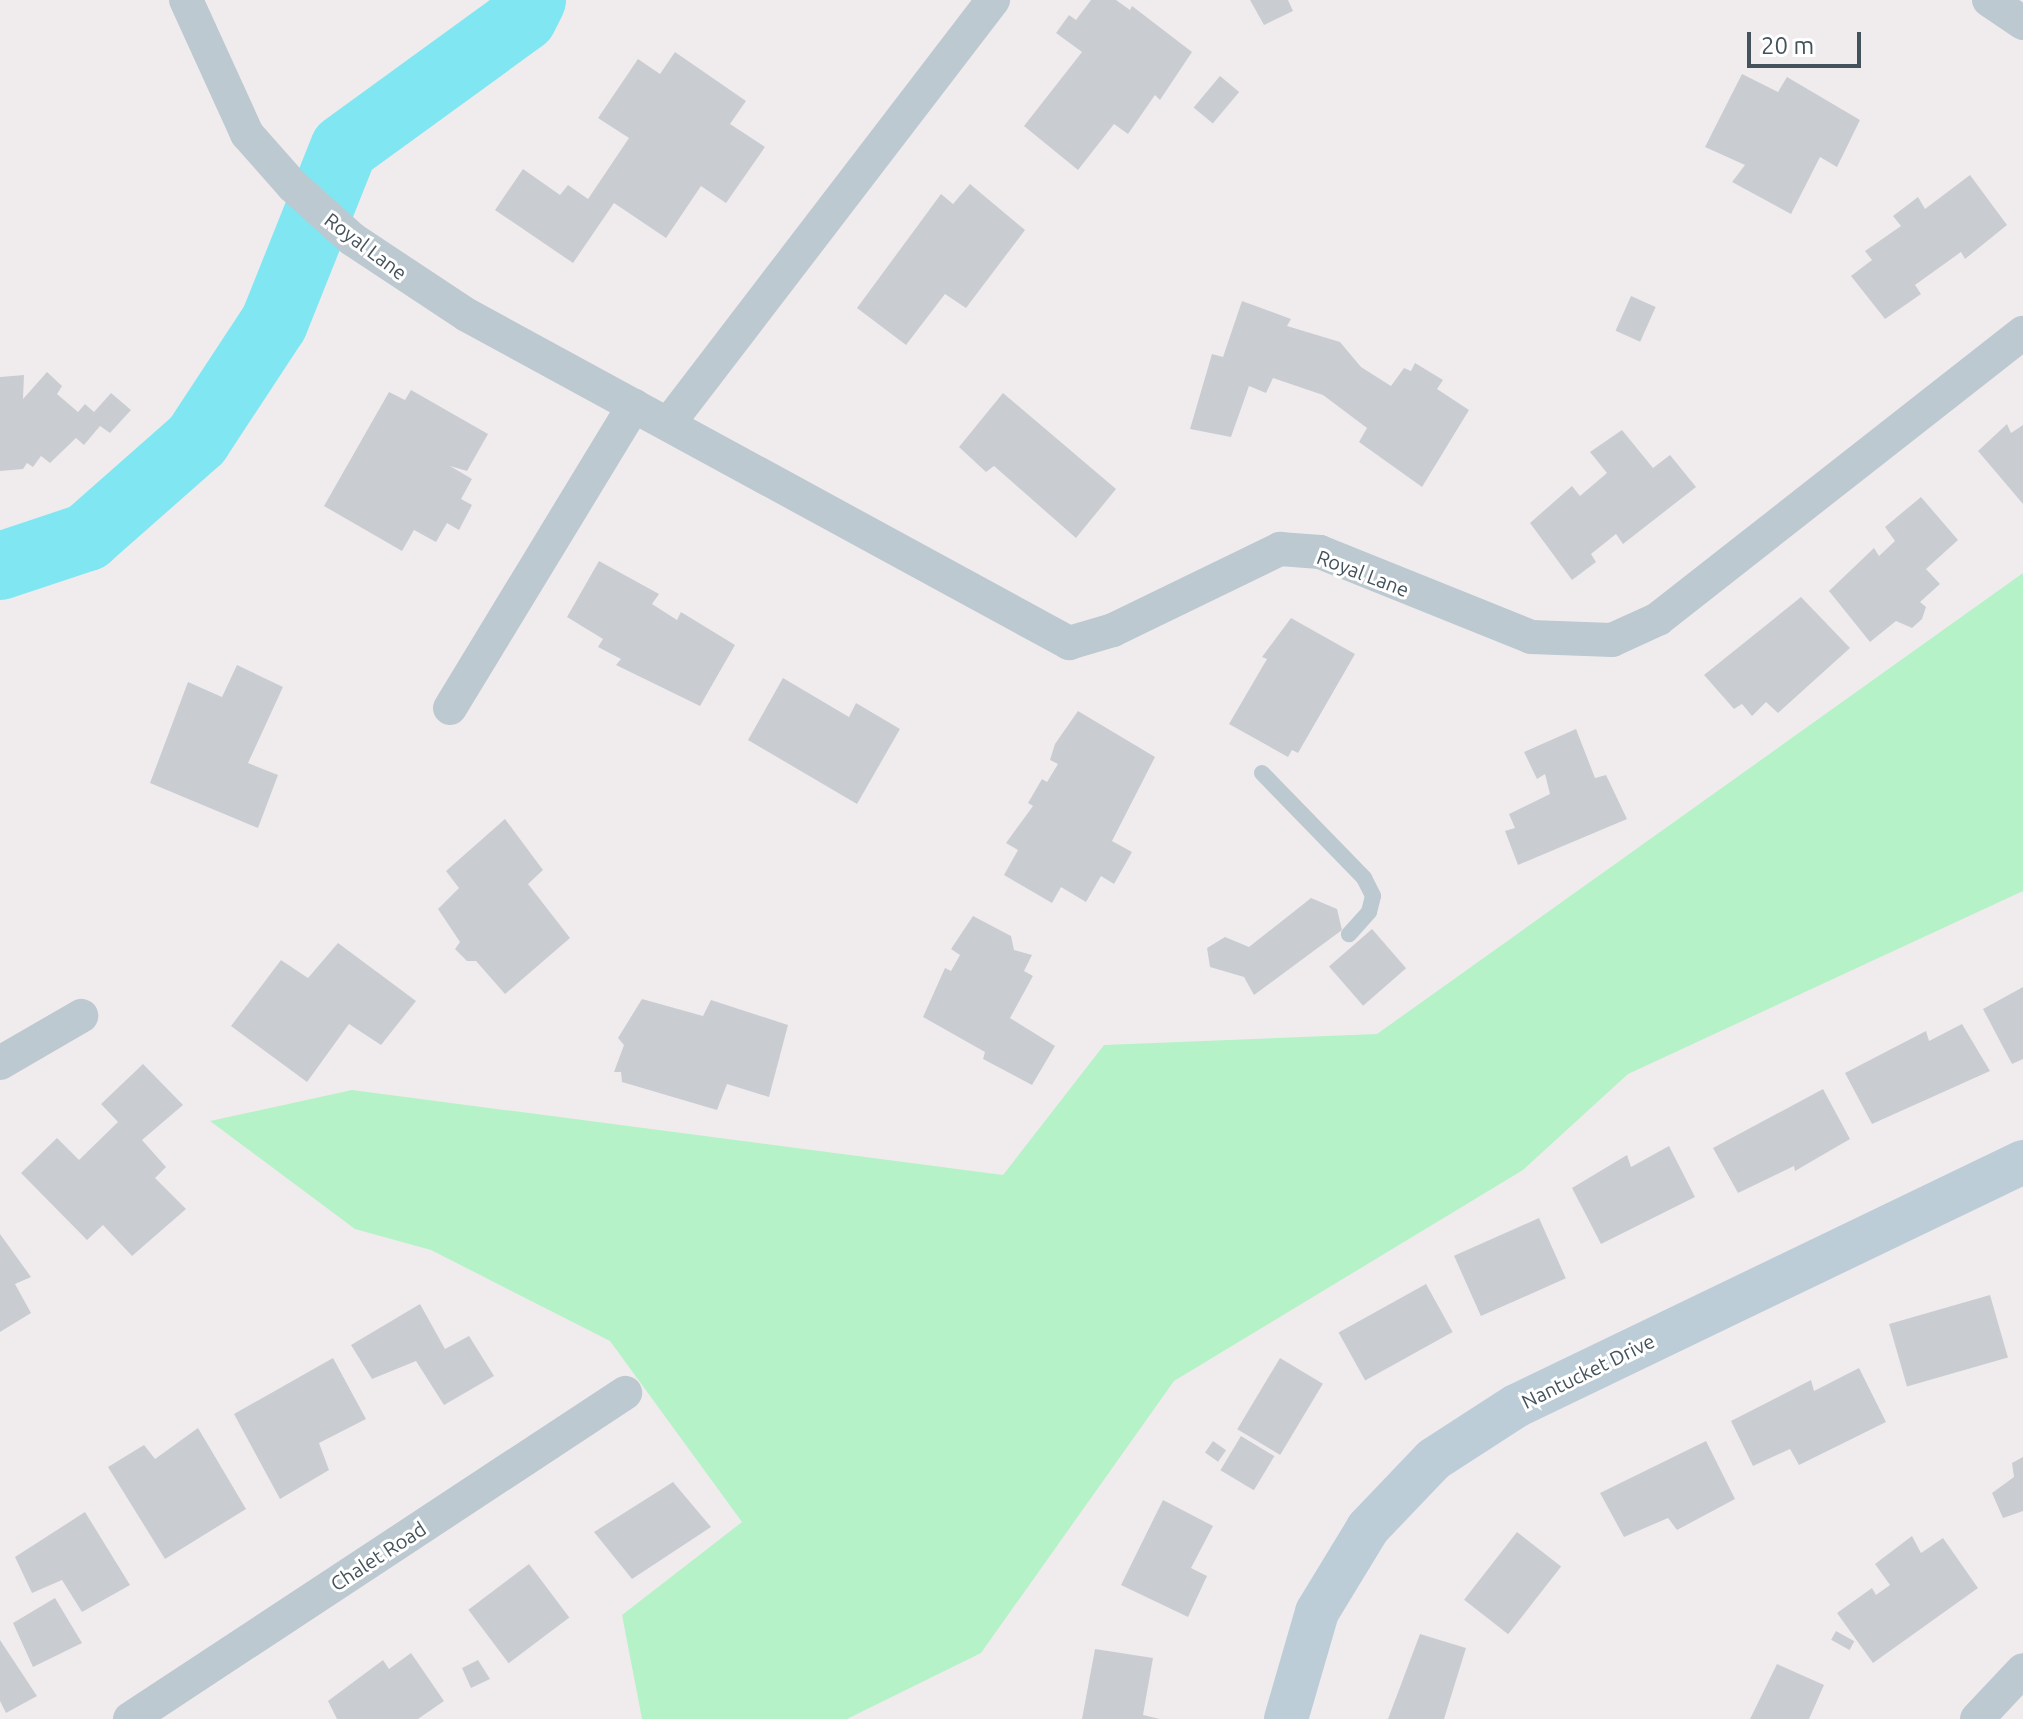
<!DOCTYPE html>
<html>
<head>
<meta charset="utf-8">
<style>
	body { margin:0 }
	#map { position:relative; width:2023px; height:1719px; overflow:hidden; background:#f0eced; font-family:Ubuntu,sans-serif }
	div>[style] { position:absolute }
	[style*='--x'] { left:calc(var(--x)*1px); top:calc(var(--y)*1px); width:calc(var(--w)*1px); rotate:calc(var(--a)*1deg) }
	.green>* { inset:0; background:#b6f2c7 }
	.river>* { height:68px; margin:-34px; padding:0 34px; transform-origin:34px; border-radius:34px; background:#80e7f2 }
	.building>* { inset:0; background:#c9cdd2; transform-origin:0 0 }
	.lane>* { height:16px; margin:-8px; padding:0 8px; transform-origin:8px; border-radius:8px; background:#bcc9d0 }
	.street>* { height:34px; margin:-17px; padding:0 17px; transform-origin:17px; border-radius:17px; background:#bcc9d0 }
	.secondary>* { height:44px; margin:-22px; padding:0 22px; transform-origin:22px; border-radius:22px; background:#bdcdd8 }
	span { translate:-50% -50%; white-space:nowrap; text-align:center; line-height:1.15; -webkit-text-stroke:6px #fff; paint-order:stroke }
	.street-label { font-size:20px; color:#44535b }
	.scale { position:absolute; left:1747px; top:32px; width:114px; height:36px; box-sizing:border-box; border:4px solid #44535b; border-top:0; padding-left:10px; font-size:24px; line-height:28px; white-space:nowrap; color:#44535b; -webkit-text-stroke:6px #fff; paint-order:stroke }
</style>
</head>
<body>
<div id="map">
	<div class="green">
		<div style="clip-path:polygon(2023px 573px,2023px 891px,1628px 1074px,1523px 1170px,1174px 1381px,981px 1653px,847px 1719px,642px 1719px,622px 1615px,742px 1522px,610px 1341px,431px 1250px,355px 1229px,210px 1121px,352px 1090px,1003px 1175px,1104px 1045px,1377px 1034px)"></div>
	</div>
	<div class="river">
		<div style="--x:0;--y:566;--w:92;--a:-18.4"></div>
		<div style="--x:87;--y:537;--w:147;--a:-41.4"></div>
		<div style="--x:197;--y:440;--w:140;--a:-56.7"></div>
		<div style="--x:274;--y:323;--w:188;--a:-68.2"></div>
		<div style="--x:344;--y:148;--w:221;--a:-36"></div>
		<div style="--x:523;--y:18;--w:20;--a:-63"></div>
	</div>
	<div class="building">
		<div style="clip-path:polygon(1091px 0,1116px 0,1130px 10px,1132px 6px,1192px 52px,1160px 100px,1155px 95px,1128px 134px,1114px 124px,1078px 170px,1024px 126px,1082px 52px,1056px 33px,1069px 15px,1076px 20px)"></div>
		<div style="clip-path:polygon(1250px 0,1288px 0,1293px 11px,1264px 25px)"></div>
		<div style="clip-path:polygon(675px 52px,746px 101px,730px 124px,765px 147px,726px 203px,701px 186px,666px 238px,614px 203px,573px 263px,495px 210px,523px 169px,560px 195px,568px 185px,588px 199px,629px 138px,598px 118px,638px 59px,660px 74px)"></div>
		<div style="clip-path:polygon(1742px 74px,1778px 92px,1787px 77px,1860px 120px,1837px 167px,1820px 157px,1791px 214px,1732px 182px,1745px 165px,1705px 147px)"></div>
		<div style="left:1220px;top:76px;width:25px;height:41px;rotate:40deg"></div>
		<div style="clip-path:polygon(1970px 175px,2007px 225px,1965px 259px,1961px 252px,1915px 285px,1921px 294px,1885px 319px,1851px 276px,1872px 260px,1865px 251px,1901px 226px,1893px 216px,1918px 197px,1925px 209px)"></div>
		<div style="clip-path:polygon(970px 184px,1025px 230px,966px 308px,945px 294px,906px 345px,857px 308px,941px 194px,953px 204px)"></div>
		<div style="left:1631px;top:296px;width:27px;height:38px;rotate:24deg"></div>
		<div style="clip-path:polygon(1242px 301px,1291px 319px,1287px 326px,1340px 342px,1361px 367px,1391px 386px,1404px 368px,1411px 371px,1415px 363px,1443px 380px,1437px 389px,1469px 410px,1422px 487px,1359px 442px,1367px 428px,1323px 395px,1273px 378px,1266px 393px,1249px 386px,1231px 437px,1190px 429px,1212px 354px,1223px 357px)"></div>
		<div style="clip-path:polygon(47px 372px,62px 386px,57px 394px,78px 412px,85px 404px,94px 412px,111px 393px,131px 410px,110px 433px,100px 426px,84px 445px,76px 438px,50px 463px,41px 456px,33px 467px,27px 463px,23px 469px,0 471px,0 377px,24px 375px,23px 399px)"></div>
		<div style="clip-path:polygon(411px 390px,488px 434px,467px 471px,450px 466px,472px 479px,461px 499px,472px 505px,459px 530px,447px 523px,436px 542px,414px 530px,402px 551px,324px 506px,389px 392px,405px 400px)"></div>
		<div style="clip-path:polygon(1003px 393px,1116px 489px,1076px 538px,994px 466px,986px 472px,959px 447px)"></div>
		<div style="clip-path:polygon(2007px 424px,2011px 433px,2023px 425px,2023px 504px,1978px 451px)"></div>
		<div style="clip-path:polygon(1622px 430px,1653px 468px,1670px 455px,1696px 487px,1623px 544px,1616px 534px,1591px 554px,1596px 562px,1572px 580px,1530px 523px,1572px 486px,1580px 496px,1607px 473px,1590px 452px)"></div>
		<div style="clip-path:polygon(1921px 497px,1958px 540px,1926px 569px,1940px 584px,1920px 602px,1926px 607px,1922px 619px,1912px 628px,1896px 621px,1870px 642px,1829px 591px,1874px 548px,1879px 556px,1895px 541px,1885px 527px)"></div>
		<div style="clip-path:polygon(599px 561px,659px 594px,652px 604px,677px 620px,681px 612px,735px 645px,700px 706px,616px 665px,621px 659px,598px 647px,603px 639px,567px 617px)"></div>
		<div style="clip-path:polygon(1801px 597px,1850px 648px,1778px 713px,1766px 702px,1752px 716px,1742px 704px,1734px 709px,1704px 675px)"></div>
		<div style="clip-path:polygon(1291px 618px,1355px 654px,1298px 753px,1292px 750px,1288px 757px,1229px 724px,1267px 659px,1262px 657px)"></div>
		<div style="clip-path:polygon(237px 665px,283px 687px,248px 763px,278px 775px,258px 828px,150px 783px,188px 682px,222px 697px)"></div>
		<div style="clip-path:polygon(783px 678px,849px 717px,856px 703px,900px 729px,857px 804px,748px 740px)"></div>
		<div style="clip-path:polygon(1078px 711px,1155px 757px,1112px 841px,1132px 852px,1114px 884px,1101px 876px,1086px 902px,1061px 887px,1052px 903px,1004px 875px,1018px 850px,1006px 843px,1033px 806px,1028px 803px,1042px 779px,1047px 782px,1058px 764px,1050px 760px,1055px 744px)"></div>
		<div style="clip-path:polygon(1576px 729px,1595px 778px,1606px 775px,1627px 819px,1518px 865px,1505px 831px,1515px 828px,1509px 814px,1550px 794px,1545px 774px,1537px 779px,1524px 752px)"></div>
		<div style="clip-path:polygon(505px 819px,543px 870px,528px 884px,570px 938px,505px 994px,476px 961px,467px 961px,455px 949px,460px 942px,438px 909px,459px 888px,446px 871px)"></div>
		<div style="clip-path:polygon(1311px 898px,1337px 909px,1342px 930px,1254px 995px,1244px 977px,1210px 967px,1207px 948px,1225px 937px,1249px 947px)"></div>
		<div style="clip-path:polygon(973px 916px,1011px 936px,1014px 950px,1032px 955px,1024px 971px,1033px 976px,1010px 1018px,1055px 1046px,1032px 1085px,983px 1059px,985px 1052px,923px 1017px,945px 968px,951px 971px,960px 955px,951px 949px)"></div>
		<div style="left:1372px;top:929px;width:52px;height:57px;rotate:49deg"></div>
		<div style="clip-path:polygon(338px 943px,416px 1001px,381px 1045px,349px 1024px,307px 1082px,231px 1026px,281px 960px,308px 978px)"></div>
		<div style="clip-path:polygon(2023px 987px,2023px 1059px,2012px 1064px,1983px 1009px)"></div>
		<div style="clip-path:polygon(642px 999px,703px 1016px,711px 1000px,788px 1025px,769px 1097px,727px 1084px,717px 1110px,622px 1082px,621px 1072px,614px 1072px,624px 1045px,618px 1038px)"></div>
		<div style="clip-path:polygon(1962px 1024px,1990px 1071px,1872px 1124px,1845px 1073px,1926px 1031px,1929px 1041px)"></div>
		<div style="clip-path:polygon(143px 1064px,183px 1105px,142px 1140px,166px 1167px,155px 1178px,186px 1209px,132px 1256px,103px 1225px,87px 1240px,21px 1173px,57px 1138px,79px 1160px,118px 1122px,101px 1104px)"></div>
		<div style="clip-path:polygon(1823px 1089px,1850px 1139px,1795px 1171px,1794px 1166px,1738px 1193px,1713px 1148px)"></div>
		<div style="clip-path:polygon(1669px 1146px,1695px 1197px,1601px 1244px,1572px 1188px,1627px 1155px,1631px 1167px)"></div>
		<div style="left:1539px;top:1218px;width:66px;height:93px;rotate:66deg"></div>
		<div style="clip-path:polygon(0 1234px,31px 1277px,15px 1284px,31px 1313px,0 1332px)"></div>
		<div style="left:1426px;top:1284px;width:55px;height:100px;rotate:61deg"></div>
		<div style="left:1990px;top:1295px;width:65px;height:105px;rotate:74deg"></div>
		<div style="clip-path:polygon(420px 1304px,445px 1349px,469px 1336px,494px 1376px,444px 1405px,416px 1361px,372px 1379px,351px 1345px)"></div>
		<div style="clip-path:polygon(333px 1358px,366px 1419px,319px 1443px,329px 1470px,280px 1499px,234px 1414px)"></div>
		<div style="left:1280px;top:1358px;width:50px;height:83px;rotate:31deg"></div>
		<div style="clip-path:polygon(1859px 1368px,1886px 1422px,1799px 1465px,1790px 1449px,1753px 1466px,1731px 1421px,1811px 1380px,1814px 1391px)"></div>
		<div style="clip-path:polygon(198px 1428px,246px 1509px,165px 1559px,108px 1467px,144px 1445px,155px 1459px)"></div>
		<div style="left:1241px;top:1436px;width:39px;height:40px;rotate:31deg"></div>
		<div style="left:1213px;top:1441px;width:16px;height:14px;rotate:35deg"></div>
		<div style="clip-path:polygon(1706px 1441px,1735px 1499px,1677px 1530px,1668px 1518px,1624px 1537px,1600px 1493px)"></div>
		<div style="clip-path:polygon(2023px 1457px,2023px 1511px,2003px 1518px,1992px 1493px,2014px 1477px,2012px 1463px)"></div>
		<div style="clip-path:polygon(673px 1482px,711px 1527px,632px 1579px,594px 1532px)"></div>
		<div style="clip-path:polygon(1163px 1500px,1213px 1526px,1191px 1568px,1207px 1576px,1188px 1617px,1121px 1585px)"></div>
		<div style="clip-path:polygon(85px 1512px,130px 1585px,82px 1612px,62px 1580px,32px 1593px,15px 1557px)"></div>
		<div style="left:1517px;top:1532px;width:56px;height:86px;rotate:38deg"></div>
		<div style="clip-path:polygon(1912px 1536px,1921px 1553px,1943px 1538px,1978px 1588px,1873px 1663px,1837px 1613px,1872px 1588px,1876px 1595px,1890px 1585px,1875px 1564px)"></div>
		<div style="left:529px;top:1564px;width:67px;height:76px;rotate:53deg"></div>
		<div style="clip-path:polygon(55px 1598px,82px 1643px,33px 1667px,13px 1623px)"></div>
		<div style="left:1836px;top:1631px;width:21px;height:10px;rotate:29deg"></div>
		<div style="clip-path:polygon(1420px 1634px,1466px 1648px,1444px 1719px,1388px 1719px)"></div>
		<div style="clip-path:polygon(0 1640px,37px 1696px,6px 1713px,0 1701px)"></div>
		<div style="clip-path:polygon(1095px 1649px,1153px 1658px,1143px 1715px,1160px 1719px,1082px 1719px)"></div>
		<div style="clip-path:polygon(411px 1653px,444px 1701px,418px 1719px,337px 1719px,328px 1701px,383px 1660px,389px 1669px)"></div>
		<div style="clip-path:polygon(478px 1660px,490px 1679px,471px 1688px,462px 1668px)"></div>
		<div style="clip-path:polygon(1777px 1664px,1824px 1685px,1809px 1719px,1750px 1719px)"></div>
	</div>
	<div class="lane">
		<div style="--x:1262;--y:773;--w:146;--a:45.8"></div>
		<div style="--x:1364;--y:878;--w:20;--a:63"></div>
		<div style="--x:1373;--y:896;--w:16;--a:104"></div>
		<div style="--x:1369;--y:912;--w:30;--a:132"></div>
	</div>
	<div class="street">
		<div style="--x:186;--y:0;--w:147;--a:65.5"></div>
		<div style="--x:247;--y:134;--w:69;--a:48.5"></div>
		<div style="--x:293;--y:186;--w:79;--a:41.9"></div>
		<div style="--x:352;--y:239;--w:138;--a:33.5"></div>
		<div style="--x:467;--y:315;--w:686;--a:28.58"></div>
		<div style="--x:1069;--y:643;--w:46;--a:-16.5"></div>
		<div style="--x:1113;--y:630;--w:186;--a:-25.9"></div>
		<div style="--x:1280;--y:549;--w:40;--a:4.3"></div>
		<div style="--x:1320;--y:552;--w:227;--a:21.9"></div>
		<div style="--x:1531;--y:637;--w:81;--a:2.1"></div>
		<div style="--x:1612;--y:640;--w:51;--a:-24.5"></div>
		<div style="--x:1658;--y:619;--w:464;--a:-38.1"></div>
		<div style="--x:1989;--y:0;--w:41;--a:34.1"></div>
		<div style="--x:669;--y:423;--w:533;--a:-52.55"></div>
		<div style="--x:450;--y:708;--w:354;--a:-58.7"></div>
		<div style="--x:0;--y:1063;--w:94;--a:-30.1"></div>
		<div style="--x:130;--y:1719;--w:593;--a:-33.37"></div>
		<div style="--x:1977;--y:1719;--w:67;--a:-46.8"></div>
	</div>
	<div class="secondary">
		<div style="--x:1286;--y:1719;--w:111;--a:-73.8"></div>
		<div style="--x:1317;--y:1612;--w:98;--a:-58.7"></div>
		<div style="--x:1368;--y:1528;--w:95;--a:-46.3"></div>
		<div style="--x:1434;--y:1459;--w:98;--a:-32.9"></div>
		<div style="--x:1516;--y:1406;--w:563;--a:-25.7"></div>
	</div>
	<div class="street-label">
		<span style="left:366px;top:246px;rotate:37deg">Royal Lane</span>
		<span style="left:1363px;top:573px;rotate:21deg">Royal Lane</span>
		<span style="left:1588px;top:1371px;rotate:-26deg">Nantucket Drive</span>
		<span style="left:378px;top:1556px;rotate:-33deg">Chalet Road</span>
	</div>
	<div class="scale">20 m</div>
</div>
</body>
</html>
